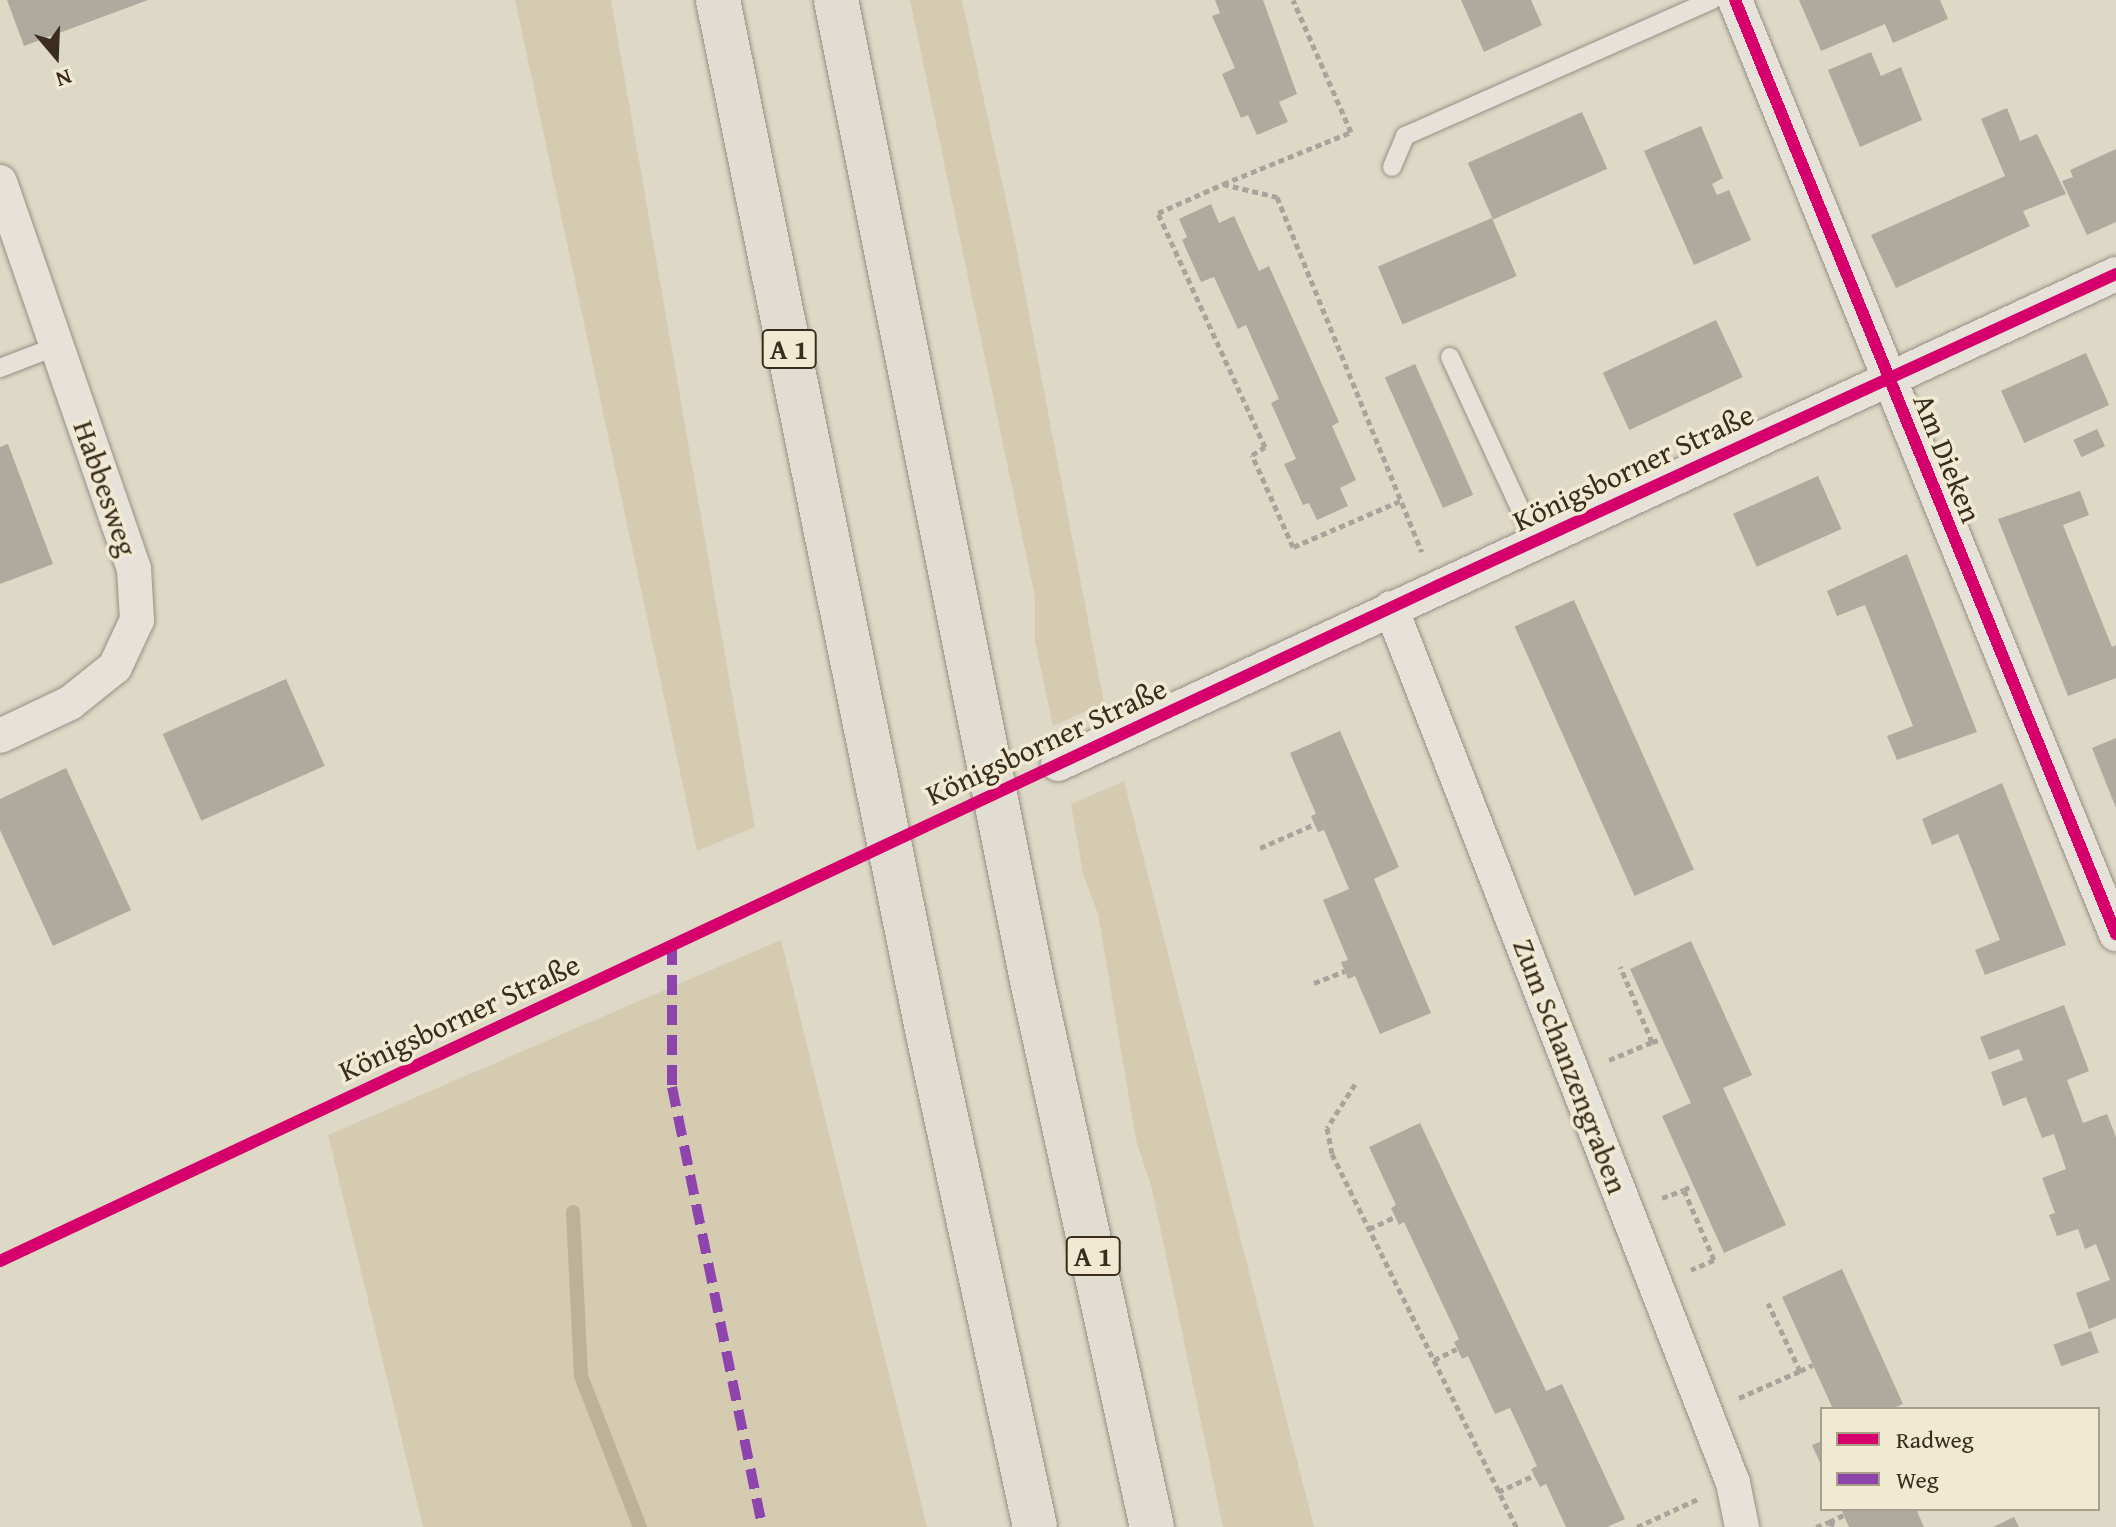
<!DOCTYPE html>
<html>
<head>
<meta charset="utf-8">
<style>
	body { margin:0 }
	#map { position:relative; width:2116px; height:1527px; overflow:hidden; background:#ded8c6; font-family:"Gentium Book Plus",serif }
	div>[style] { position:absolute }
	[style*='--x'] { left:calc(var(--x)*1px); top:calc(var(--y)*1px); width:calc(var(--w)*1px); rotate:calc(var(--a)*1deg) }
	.green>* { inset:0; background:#d4cbb1 }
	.stream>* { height:14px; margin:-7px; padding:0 7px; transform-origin:7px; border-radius:7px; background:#bcb298 }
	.building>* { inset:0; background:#afaa9d; transform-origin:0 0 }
	.path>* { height:5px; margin-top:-2.5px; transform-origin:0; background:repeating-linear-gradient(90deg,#a8a49c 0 6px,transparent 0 10px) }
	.roads { filter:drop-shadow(0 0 2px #969085) drop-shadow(0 0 2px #969085) }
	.service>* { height:18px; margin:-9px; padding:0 9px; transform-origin:9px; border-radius:9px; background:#e6e2d9 }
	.minor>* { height:34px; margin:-17px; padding:0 17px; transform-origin:17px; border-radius:17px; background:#e6e2d9 }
	.motorway>* { height:44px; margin:-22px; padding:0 22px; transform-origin:22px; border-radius:22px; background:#e1ddd3 }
	.quiet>* { height:10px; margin-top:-5px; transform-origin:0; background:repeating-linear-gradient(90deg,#8e44ad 0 20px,transparent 0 30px) }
	.cycleway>* { height:12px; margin:-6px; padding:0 6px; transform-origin:6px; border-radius:6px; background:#d6006c }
	span { translate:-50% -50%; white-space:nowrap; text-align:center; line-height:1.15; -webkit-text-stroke:7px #f0ead3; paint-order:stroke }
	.shield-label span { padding:2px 6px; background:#f0ead3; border:2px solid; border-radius:6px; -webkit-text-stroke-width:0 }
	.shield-label { font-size:28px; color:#3b2d1d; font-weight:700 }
	.street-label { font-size:30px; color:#3b2d1d }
	.legend { position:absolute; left:1820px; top:1407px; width:280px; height:104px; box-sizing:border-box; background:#f0ead3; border:2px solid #a89e8a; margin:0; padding:10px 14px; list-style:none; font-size:24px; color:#3b2d1d }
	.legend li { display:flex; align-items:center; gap:16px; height:40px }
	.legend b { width:40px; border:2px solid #a89e8a }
	.north { position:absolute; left:16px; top:16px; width:80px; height:80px; -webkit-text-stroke:6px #f0ead3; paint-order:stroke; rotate:161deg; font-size:22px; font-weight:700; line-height:32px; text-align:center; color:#3b2d1d }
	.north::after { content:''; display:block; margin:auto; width:28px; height:36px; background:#3b2d1d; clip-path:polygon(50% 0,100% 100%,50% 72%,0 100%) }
</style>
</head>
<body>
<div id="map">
	<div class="green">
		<div style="clip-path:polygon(515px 0,611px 0,755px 827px,697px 851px)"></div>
		<div style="clip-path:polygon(910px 0,962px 0,1016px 246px,1104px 703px,1053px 726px,1035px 641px,1035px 597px)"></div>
		<div style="clip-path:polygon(1124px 781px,1314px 1527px,1223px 1527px,1152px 1189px,1136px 1140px,1098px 914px,1083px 874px,1071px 804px)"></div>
		<div style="clip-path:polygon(781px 940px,927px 1527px,423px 1527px,328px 1135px)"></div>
	</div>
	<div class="stream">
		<div style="--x:573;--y:1212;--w:164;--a:87.2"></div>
		<div style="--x:581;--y:1376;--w:162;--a:68.7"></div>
	</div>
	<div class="building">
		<div style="clip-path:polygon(7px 0,148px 0,24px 46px)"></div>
		<div style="clip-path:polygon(1215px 0,1263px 0,1297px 94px,1279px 102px,1288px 122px,1257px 135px,1248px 115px,1241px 118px,1222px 74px,1235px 68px,1212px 16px,1220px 13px)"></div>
		<div style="clip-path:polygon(1461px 0,1531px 0,1542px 25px,1484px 52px)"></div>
		<div style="clip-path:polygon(1799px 0,1940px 0,1948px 19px,1893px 43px,1885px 24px,1821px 51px)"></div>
		<div style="clip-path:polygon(1871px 52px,1881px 76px,1901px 67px,1922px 120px,1860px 147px,1828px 70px)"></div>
		<div style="clip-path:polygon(2007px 108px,2020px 141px,2037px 134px,2066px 194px,2023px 211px,2030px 226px,1896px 288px,1871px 235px,2005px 176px,1981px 119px)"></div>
		<div style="left:1582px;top:112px;width:62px;height:125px;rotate:66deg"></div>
		<div style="clip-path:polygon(1701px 126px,1723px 178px,1712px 184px,1717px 195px,1729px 190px,1751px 240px,1694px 265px,1644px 151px)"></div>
		<div style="clip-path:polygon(2116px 149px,2116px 222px,2087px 235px,2062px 181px,2073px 177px,2070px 170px)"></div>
		<div style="clip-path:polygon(1211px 204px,1219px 223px,1234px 216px,1259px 271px,1269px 266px,1339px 422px,1332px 426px,1356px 480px,1340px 488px,1348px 506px,1317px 520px,1309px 503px,1303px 505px,1284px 464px,1296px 459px,1271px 403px,1279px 399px,1246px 325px,1238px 329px,1214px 277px,1201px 282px,1182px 240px,1187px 237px,1179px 219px)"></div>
		<div style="left:1492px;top:218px;width:63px;height:124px;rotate:67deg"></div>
		<div style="left:1716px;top:320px;width:63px;height:125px;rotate:65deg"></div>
		<div style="left:2086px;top:353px;width:57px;height:93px;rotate:66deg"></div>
		<div style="left:1415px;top:364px;width:143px;height:33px;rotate:66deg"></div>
		<div style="left:2097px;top:429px;width:19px;height:26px;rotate:65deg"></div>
		<div style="clip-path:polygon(8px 444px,53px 564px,0 584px,0 447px)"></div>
		<div style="left:1818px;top:476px;width:58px;height:93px;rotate:66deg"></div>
		<div style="clip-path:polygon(2080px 491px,2089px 515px,2063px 525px,2112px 647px,2116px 645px,2116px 678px,2068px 696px,1998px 519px)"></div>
		<div style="clip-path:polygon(1907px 554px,1977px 732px,1897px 760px,1887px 736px,1913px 726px,1865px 605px,1837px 616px,1827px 591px)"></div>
		<div style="left:1574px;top:600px;width:295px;height:65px;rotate:66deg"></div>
		<div style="left:286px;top:679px;width:95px;height:135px;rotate:66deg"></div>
		<div style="clip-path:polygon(1340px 731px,1399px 867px,1374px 879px,1431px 1013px,1380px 1034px,1355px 976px,1348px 979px,1341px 962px,1348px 960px,1323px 900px,1349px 889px,1324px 830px,1318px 832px,1311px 816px,1316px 814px,1290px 753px)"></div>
		<div style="clip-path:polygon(2116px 738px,2116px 808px,2092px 748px)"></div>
		<div style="clip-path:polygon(66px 768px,131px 910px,53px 946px,0 830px,0 799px)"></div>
		<div style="clip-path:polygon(2002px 783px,2066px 945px,1985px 975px,1975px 950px,2000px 940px,1958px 834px,1932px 845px,1922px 819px)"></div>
		<div style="clip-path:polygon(1691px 941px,1752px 1075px,1723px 1088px,1786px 1225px,1724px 1253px,1662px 1116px,1691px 1103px,1630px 969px)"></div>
		<div style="clip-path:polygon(2064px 1005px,2089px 1071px,2067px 1080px,2083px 1123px,2107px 1114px,2116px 1137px,2116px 1318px,2089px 1329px,2076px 1293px,2110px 1280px,2096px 1244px,2085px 1249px,2078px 1229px,2057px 1236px,2049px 1215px,2055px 1213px,2042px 1178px,2066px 1169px,2054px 1134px,2042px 1138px,2026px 1097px,2003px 1106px,1991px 1072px,2023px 1060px,2019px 1049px,1989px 1060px,1980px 1037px)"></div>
		<div style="clip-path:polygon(1420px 1123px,1546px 1391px,1562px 1384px,1625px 1519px,1607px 1527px,1566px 1527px,1546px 1484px,1540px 1487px,1531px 1469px,1537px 1466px,1510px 1408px,1495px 1414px,1468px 1356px,1462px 1359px,1454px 1342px,1459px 1339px,1404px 1222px,1399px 1225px,1391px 1208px,1396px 1205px,1369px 1147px)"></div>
		<div style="clip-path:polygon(1842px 1269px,1903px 1404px,1891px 1409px,1833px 1409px,1782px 1297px)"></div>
		<div style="left:2091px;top:1331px;width:23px;height:40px;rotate:70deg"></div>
		<div style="clip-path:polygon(1822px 1441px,1822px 1467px,1812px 1445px)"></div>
		<div style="clip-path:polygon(1841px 1509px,1916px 1509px,1924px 1527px,1849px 1527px)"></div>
		<div style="clip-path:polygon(2014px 1517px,2019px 1527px,1993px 1527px)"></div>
	</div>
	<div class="path">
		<div style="--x:1223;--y:184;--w:138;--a:-22.1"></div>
		<div style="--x:1351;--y:132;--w:144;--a:-113.7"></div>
		<div style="--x:1400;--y:501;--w:116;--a:156.7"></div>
		<div style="--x:1293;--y:547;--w:101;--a:-114"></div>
		<div style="--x:1252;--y:455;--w:15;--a:-32"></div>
		<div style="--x:1265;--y:447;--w:257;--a:-114.6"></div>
		<div style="--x:1158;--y:213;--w:71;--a:-24"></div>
		<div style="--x:1223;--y:184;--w:56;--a:13.5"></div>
		<div style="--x:1277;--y:197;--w:383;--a:67.8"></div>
		<div style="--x:1260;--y:848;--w:60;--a:-23.6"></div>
		<div style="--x:1314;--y:983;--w:33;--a:-21"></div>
		<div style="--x:1652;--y:1042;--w:10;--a:-17"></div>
		<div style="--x:1609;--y:1060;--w:47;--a:-22.7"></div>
		<div style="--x:1652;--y:1042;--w:82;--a:-112.8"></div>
		<div style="--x:1355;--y:1084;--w:52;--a:122.5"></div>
		<div style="--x:1327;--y:1128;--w:26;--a:79"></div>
		<div style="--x:1332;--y:1154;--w:416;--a:63.7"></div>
		<div style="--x:1684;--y:1190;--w:10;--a:-29"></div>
		<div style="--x:1662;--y:1198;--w:23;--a:-20"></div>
		<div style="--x:1684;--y:1190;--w:76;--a:66.8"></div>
		<div style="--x:1714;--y:1260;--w:25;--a:157"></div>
		<div style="--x:1369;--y:1229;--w:29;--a:-25"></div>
		<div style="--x:1434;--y:1360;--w:25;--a:-26"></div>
		<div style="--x:1800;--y:1371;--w:14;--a:-25"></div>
		<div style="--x:1739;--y:1398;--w:67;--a:-23.9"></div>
		<div style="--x:1800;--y:1371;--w:75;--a:-115.2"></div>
		<div style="--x:1498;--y:1492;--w:41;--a:-24.7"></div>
		<div style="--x:1829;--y:1522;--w:17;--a:-25"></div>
		<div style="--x:1637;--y:1527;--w:67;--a:-24.7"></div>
		<div style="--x:1816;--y:1527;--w:14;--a:-21"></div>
		<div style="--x:1829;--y:1522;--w:9;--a:36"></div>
	</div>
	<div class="roads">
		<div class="service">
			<div style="--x:1392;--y:167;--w:34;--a:-67"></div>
			<div style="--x:1405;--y:136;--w:336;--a:-23.9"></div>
			<div style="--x:1450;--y:357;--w:203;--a:65.2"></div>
			<div style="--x:0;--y:368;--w:61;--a:-21.1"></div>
		</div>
		<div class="minor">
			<div style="--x:1735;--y:0;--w:1009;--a:67.81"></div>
			<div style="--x:0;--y:182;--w:410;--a:70.9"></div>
			<div style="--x:134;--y:569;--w:51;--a:86.6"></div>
			<div style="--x:137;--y:620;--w:52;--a:115.1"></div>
			<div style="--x:115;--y:667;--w:58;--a:141.3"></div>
			<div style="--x:70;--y:703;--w:77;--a:154.8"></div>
			<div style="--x:1391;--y:608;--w:939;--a:68.65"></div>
			<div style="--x:1733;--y:1483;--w:45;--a:78.4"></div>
			<div style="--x:1058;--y:764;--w:1166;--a:-24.85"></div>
		</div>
		<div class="motorway">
			<div style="--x:718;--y:0;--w:1055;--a:78.52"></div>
			<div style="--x:928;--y:1034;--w:504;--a:77.75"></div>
			<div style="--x:836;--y:0;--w:1005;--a:78.69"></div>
			<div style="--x:1033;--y:985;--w:555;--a:77.62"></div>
		</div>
	</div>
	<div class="quiet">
		<div style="--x:672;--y:945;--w:142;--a:90"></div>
		<div style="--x:672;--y:1087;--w:449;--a:78.4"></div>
	</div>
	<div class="cycleway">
		<div style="--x:1735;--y:0;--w:1009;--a:67.81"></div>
		<div style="--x:0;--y:1261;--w:1588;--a:-25.16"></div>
		<div style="--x:1437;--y:586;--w:747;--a:-24.68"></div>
	</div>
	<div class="shield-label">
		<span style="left:789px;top:349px">A 1</span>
		<span style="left:1093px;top:1256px">A 1</span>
	</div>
	<div class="street-label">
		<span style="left:1948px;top:458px;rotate:68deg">Am Dieken</span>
		<span style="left:1633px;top:467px;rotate:-25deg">Königsborner Straße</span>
		<span style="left:106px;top:488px;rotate:71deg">Habbesweg</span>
		<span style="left:1046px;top:741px;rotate:-25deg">Königsborner Straße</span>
		<span style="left:459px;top:1017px;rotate:-25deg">Königsborner Straße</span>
		<span style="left:1571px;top:1066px;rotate:69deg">Zum Schanzengraben</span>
	</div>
	<ul class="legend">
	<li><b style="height:10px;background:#d6006c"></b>Radweg</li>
	<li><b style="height:10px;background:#8e44ad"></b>Weg</li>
	</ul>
	<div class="north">N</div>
</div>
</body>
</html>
